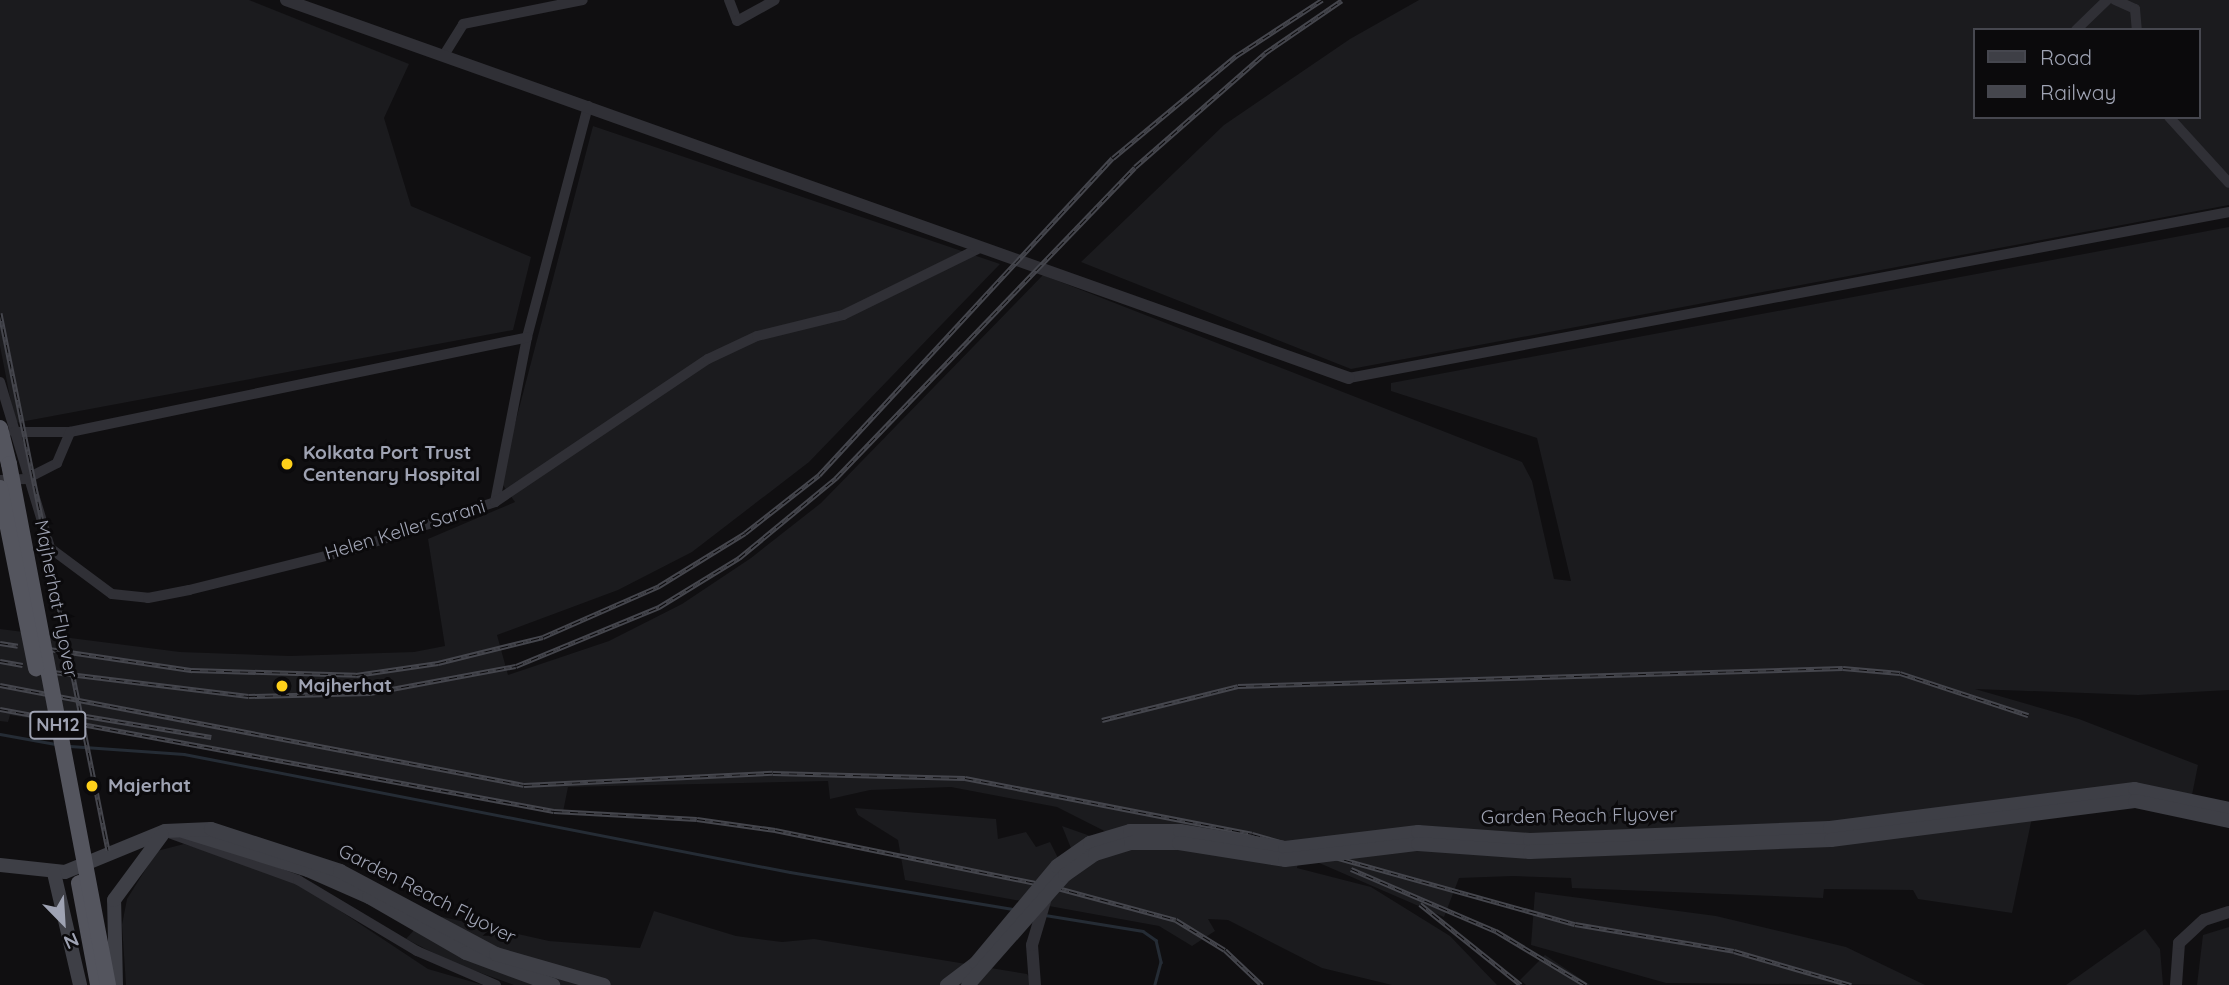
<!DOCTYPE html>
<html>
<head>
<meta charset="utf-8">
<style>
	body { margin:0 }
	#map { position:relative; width:2229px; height:985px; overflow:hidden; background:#100f11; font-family:Quicksand,sans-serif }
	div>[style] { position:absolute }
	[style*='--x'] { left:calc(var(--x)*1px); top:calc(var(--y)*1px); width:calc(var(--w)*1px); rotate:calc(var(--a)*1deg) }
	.built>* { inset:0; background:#1b1b1e }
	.stream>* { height:2.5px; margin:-1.25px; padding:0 1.25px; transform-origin:1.25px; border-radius:1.25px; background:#252c35 }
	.minor>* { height:10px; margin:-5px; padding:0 5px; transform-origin:5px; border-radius:5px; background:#303036 }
	.tertiary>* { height:12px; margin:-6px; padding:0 6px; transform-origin:6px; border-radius:6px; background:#303036 }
	.secondary>* { height:14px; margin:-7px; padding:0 7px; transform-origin:7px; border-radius:7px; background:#3e3f46 }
	.trunk>* { height:16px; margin:-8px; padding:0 8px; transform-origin:8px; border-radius:8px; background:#54555e }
	.rail>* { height:5px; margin-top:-2.5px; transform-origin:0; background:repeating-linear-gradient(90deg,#0b0a0c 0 8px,#45464d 0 16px); box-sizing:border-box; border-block:2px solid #45464d }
	.secondary-bridge>* { height:14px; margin:-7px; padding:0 7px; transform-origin:7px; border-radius:7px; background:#3e3f46 }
	.trunk-bridge>* { height:16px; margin:-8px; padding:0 8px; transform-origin:8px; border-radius:8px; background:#54555e }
	.dots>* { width:19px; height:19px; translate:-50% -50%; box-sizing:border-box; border:4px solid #0b0a0c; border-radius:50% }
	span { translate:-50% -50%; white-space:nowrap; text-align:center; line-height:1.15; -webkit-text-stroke:6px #0b0a0c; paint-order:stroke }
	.shield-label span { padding:2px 5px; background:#0b0a0c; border:2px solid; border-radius:5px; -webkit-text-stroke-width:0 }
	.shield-label { font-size:18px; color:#9fa3b3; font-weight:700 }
	.poi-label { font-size:19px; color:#9fa3b3; font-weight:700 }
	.left { translate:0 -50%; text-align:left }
	.street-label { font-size:19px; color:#9fa3b3 }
	.legend { position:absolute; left:1973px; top:28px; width:228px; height:91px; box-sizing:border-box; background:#0b0a0c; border:2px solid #46474f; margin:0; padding:9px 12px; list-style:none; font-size:21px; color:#9fa3b3 }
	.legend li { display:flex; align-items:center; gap:14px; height:35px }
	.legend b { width:35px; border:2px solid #46474f }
	.north { position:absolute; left:28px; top:887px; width:70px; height:70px; -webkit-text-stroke:5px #0b0a0c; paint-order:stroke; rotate:156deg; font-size:19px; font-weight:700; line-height:28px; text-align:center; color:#9fa3b3 }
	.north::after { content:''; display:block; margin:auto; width:24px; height:32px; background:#9fa3b3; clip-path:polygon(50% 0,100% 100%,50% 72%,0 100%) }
</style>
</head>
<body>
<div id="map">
	<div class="built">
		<div style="clip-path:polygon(0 0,249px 0,409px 64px,384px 118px,411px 206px,531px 257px,513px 330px,15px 423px,0 346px)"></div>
		<div style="clip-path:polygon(evenodd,1419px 0,2229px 0,2229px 205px,1351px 369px,1081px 262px,1224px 125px,1350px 39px,1419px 0,1975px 30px,2199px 30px,2199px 117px,1975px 117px,1975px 30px)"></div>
		<div style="clip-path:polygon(593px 126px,1000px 264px,809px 462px,692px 552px,618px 590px,497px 635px,508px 675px,609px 641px,682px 604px,751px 558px,821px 503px,1043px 275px,1522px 462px,1532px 481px,1554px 579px,1571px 581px,1537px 438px,1391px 391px,1391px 383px,2229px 227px,2229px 690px,2138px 695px,1975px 689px,2079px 719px,2198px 765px,2192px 795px,2034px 808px,2012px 913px,1918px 899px,1913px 890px,1824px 889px,1823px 898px,1572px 888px,1571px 878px,1513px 876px,1459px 878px,1444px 917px,1310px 859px,1132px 845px,1057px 807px,951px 787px,870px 790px,830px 799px,828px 781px,568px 787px,563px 812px,172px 741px,10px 715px,8px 722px,0 721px,0 629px,180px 652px,290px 656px,414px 652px,445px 646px,428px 539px,515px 502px,500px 481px)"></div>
		<div style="clip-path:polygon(855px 808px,996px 819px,998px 839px,1026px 832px,1036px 847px,1050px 842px,1062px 866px,1077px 863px,1062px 826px,1130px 850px,1177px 830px,1299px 858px,1297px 868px,1371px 887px,1450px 936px,1497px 985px,1392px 985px,1322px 968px,1228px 920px,1208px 919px,1215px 931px,1192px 946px,1159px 926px,905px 880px,898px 840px,858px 815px)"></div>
		<div style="clip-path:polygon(184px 844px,283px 873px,428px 969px,483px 985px,126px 985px,122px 925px,127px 899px,157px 851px)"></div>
		<div style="clip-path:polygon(1535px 892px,1716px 916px,1846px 947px,1925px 985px,1666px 983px,1531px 945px)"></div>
		<div style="clip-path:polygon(654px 911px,736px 936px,782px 942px,814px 939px,1027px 974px,1035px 985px,514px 985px,453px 963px,406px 939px,425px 918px,443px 917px,549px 941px,640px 948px)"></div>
		<div style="clip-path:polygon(2229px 927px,2229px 985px,2197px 985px,2203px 935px)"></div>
		<div style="clip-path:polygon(2145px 929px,2160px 949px,2163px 985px,2066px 985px)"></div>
		<div style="clip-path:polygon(1545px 955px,1590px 985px,1526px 985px,1520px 980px)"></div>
	</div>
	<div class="stream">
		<div style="--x:0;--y:734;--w:56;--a:10.3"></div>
		<div style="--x:70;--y:746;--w:114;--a:4"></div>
		<div style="--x:184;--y:754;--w:617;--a:11.02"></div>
		<div style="--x:790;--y:872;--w:227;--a:9.4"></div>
		<div style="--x:1045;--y:915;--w:99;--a:9.3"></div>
		<div style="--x:1143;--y:931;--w:16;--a:35"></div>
		<div style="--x:1156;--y:940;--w:23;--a:77"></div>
		<div style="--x:1161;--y:962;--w:24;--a:105"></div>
	</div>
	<div class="minor">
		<div style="--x:729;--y:0;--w:22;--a:69"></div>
		<div style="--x:737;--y:21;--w:43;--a:-28.9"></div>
		<div style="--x:2115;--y:0;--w:22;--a:24"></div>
		<div style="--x:2135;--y:9;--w:21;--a:85"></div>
		<div style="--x:2076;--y:30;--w:43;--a:-44.1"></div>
		<div style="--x:444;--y:55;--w:36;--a:-58"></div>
		<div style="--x:463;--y:24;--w:122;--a:-11.3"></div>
		<div style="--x:2169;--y:117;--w:89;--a:47.7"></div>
		<div style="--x:1349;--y:378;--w:896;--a:-10.68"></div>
		<div style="--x:0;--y:382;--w:173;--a:73.2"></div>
		<div style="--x:50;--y:548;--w:77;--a:36.6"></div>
		<div style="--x:112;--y:594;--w:36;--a:6"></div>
		<div style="--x:148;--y:598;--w:42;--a:-11"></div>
		<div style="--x:189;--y:590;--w:166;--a:-14"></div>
		<div style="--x:350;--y:550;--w:153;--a:-18.3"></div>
		<div style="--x:495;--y:502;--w:168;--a:-79"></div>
		<div style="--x:527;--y:337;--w:239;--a:-75.2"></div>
		<div style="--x:14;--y:432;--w:56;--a:0"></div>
		<div style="--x:70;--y:432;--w:467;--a:-11.7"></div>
		<div style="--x:0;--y:480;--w:26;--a:-2"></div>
		<div style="--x:26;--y:479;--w:35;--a:-27"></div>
		<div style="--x:57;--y:463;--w:34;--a:-67"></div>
		<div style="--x:495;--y:502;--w:257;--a:-33.9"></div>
		<div style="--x:708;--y:359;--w:54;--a:-25.1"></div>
		<div style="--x:757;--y:336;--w:89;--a:-13.7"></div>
		<div style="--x:843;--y:315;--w:150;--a:-26.1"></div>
		<div style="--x:169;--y:833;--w:137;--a:20"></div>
		<div style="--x:298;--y:880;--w:139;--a:30.8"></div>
		<div style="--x:417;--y:951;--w:86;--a:23.3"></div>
	</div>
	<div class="tertiary">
		<div style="--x:286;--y:0;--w:1128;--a:19.58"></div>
		<div style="--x:1035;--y:985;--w:40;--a:-94.3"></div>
		<div style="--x:1032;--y:945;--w:49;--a:-73.4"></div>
		<div style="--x:2176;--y:985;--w:42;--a:-85.9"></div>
		<div style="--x:2179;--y:943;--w:34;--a:-43"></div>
		<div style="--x:2204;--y:920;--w:26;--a:-18"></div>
	</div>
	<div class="secondary">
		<div style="--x:183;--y:831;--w:131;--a:17.3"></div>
		<div style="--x:308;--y:870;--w:67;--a:23.9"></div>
		<div style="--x:369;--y:897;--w:112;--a:30"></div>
		<div style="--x:466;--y:953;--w:93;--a:20.2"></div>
		<div style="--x:0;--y:865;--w:65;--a:6.1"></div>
		<div style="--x:65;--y:872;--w:108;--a:-22.3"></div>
		<div style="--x:165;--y:831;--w:46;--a:-2.5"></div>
		<div style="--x:211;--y:829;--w:136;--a:18"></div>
		<div style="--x:340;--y:871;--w:177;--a:28"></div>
		<div style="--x:496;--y:954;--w:112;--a:16"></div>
		<div style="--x:54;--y:873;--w:115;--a:76.9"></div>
		<div style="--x:116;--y:985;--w:85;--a:-91.3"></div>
		<div style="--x:114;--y:900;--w:81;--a:-53.6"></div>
	</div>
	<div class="trunk">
		<div style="--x:0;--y:428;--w:37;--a:76"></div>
		<div style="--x:79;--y:883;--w:104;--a:79.4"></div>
	</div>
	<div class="rail">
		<div style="--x:0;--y:313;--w:548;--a:78.63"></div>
		<div style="--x:0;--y:643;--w:18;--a:9"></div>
		<div style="--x:49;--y:649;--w:145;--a:8.4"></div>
		<div style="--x:192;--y:670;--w:164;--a:1.7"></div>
		<div style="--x:356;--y:675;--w:83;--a:-8.3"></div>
		<div style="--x:438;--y:663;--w:108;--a:-13.9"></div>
		<div style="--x:543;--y:637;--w:127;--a:-23.7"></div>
		<div style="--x:659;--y:586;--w:101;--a:-31.6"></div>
		<div style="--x:745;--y:533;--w:94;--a:-38.1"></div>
		<div style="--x:819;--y:475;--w:432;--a:-47.2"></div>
		<div style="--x:1113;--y:158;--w:160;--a:-39.7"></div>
		<div style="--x:1236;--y:56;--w:103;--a:-33.1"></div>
		<div style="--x:0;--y:661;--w:23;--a:10"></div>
		<div style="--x:53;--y:672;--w:197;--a:7"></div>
		<div style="--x:249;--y:696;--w:121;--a:-1.4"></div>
		<div style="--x:370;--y:693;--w:148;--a:-10.5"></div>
		<div style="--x:516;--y:666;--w:155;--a:-22.4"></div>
		<div style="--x:659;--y:607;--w:94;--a:-31.5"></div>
		<div style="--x:739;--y:558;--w:126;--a:-39.5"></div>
		<div style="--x:836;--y:478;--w:431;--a:-46.1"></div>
		<div style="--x:1135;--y:167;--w:173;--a:-41.2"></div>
		<div style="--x:1265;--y:53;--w:93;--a:-34.5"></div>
		<div style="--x:0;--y:685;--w:533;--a:10.8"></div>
		<div style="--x:524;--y:785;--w:249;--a:-2.8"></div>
		<div style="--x:773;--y:773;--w:192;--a:1.5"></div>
		<div style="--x:965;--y:778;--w:292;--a:11"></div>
		<div style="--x:1252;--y:834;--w:335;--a:15.6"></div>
		<div style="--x:1575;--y:924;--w:161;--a:9.6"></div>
		<div style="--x:1734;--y:951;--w:122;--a:16.2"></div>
		<div style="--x:0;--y:709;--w:563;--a:10.43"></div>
		<div style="--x:554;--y:811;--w:143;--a:3.2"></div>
		<div style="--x:697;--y:819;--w:79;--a:8"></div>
		<div style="--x:775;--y:830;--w:285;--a:11.5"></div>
		<div style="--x:1054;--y:887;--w:126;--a:15.1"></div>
		<div style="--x:1176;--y:920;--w:57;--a:31.5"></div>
		<div style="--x:1225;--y:950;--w:51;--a:43.4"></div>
		<div style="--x:86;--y:716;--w:127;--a:9.5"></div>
		<div style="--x:1102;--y:720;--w:140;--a:-14"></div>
		<div style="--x:1238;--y:686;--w:605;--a:-1.7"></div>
		<div style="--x:1843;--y:668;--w:57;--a:5"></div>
		<div style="--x:1900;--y:673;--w:135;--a:18.2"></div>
		<div style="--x:1351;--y:869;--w:158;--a:23.2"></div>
		<div style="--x:1496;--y:931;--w:105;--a:31"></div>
		<div style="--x:1420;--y:904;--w:129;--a:38.7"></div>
	</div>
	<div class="secondary-bridge">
		<div style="--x:947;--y:985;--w:36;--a:-37"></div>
		<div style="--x:976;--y:963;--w:126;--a:-50.1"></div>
		<div style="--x:1057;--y:866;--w:40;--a:-34.9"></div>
		<div style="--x:1090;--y:843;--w:42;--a:-16.7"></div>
		<div style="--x:1130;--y:831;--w:50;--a:0"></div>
		<div style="--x:1180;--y:831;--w:106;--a:9.2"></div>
		<div style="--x:1285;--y:848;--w:134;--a:-6.9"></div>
		<div style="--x:1418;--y:832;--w:112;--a:4.1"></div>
		<div style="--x:1530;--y:840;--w:300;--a:-2.3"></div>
		<div style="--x:1830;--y:828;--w:307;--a:-7.3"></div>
		<div style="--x:2135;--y:789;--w:96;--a:12"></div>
		<div style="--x:968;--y:985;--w:147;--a:-48.6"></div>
		<div style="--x:1065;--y:875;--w:37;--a:-35"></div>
		<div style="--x:1095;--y:854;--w:38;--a:-17"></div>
		<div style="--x:1131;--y:843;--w:48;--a:0"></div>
		<div style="--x:1179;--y:843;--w:107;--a:9.1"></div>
		<div style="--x:1285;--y:860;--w:134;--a:-6.9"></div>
		<div style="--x:1418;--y:844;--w:112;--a:4.1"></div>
		<div style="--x:1530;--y:852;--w:301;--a:-2.3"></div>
		<div style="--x:1831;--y:840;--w:306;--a:-7.3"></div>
		<div style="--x:2135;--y:801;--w:96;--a:12"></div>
	</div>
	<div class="trunk-bridge">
		<div style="--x:9;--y:464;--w:530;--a:79.24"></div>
		<div style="--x:0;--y:488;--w:184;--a:78.7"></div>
	</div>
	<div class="dots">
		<div style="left:287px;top:464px;background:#fed01a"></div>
		<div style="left:282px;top:686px;background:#fed01a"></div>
		<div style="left:92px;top:786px;background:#fed01a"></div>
	</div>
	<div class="shield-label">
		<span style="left:58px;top:725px">NH12</span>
	</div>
	<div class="poi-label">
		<span class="left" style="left:303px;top:464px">Kolkata Port Trust<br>Centenary Hospital</span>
		<span class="left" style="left:298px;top:686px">Majherhat</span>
		<span class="left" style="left:108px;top:786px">Majerhat</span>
	</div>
	<div class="street-label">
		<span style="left:405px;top:530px;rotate:-17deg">Helen Keller Sarani</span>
		<span style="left:56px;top:599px;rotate:79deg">Majherhat Flyover</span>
		<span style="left:1579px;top:816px;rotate:-1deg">Garden Reach Flyover</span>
		<span style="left:427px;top:894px;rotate:27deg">Garden Reach Flyover</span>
	</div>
	<ul class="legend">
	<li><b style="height:9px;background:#3e3f46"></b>Road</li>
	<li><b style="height:9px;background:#45464d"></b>Railway</li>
	</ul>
	<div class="north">N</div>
</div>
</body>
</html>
